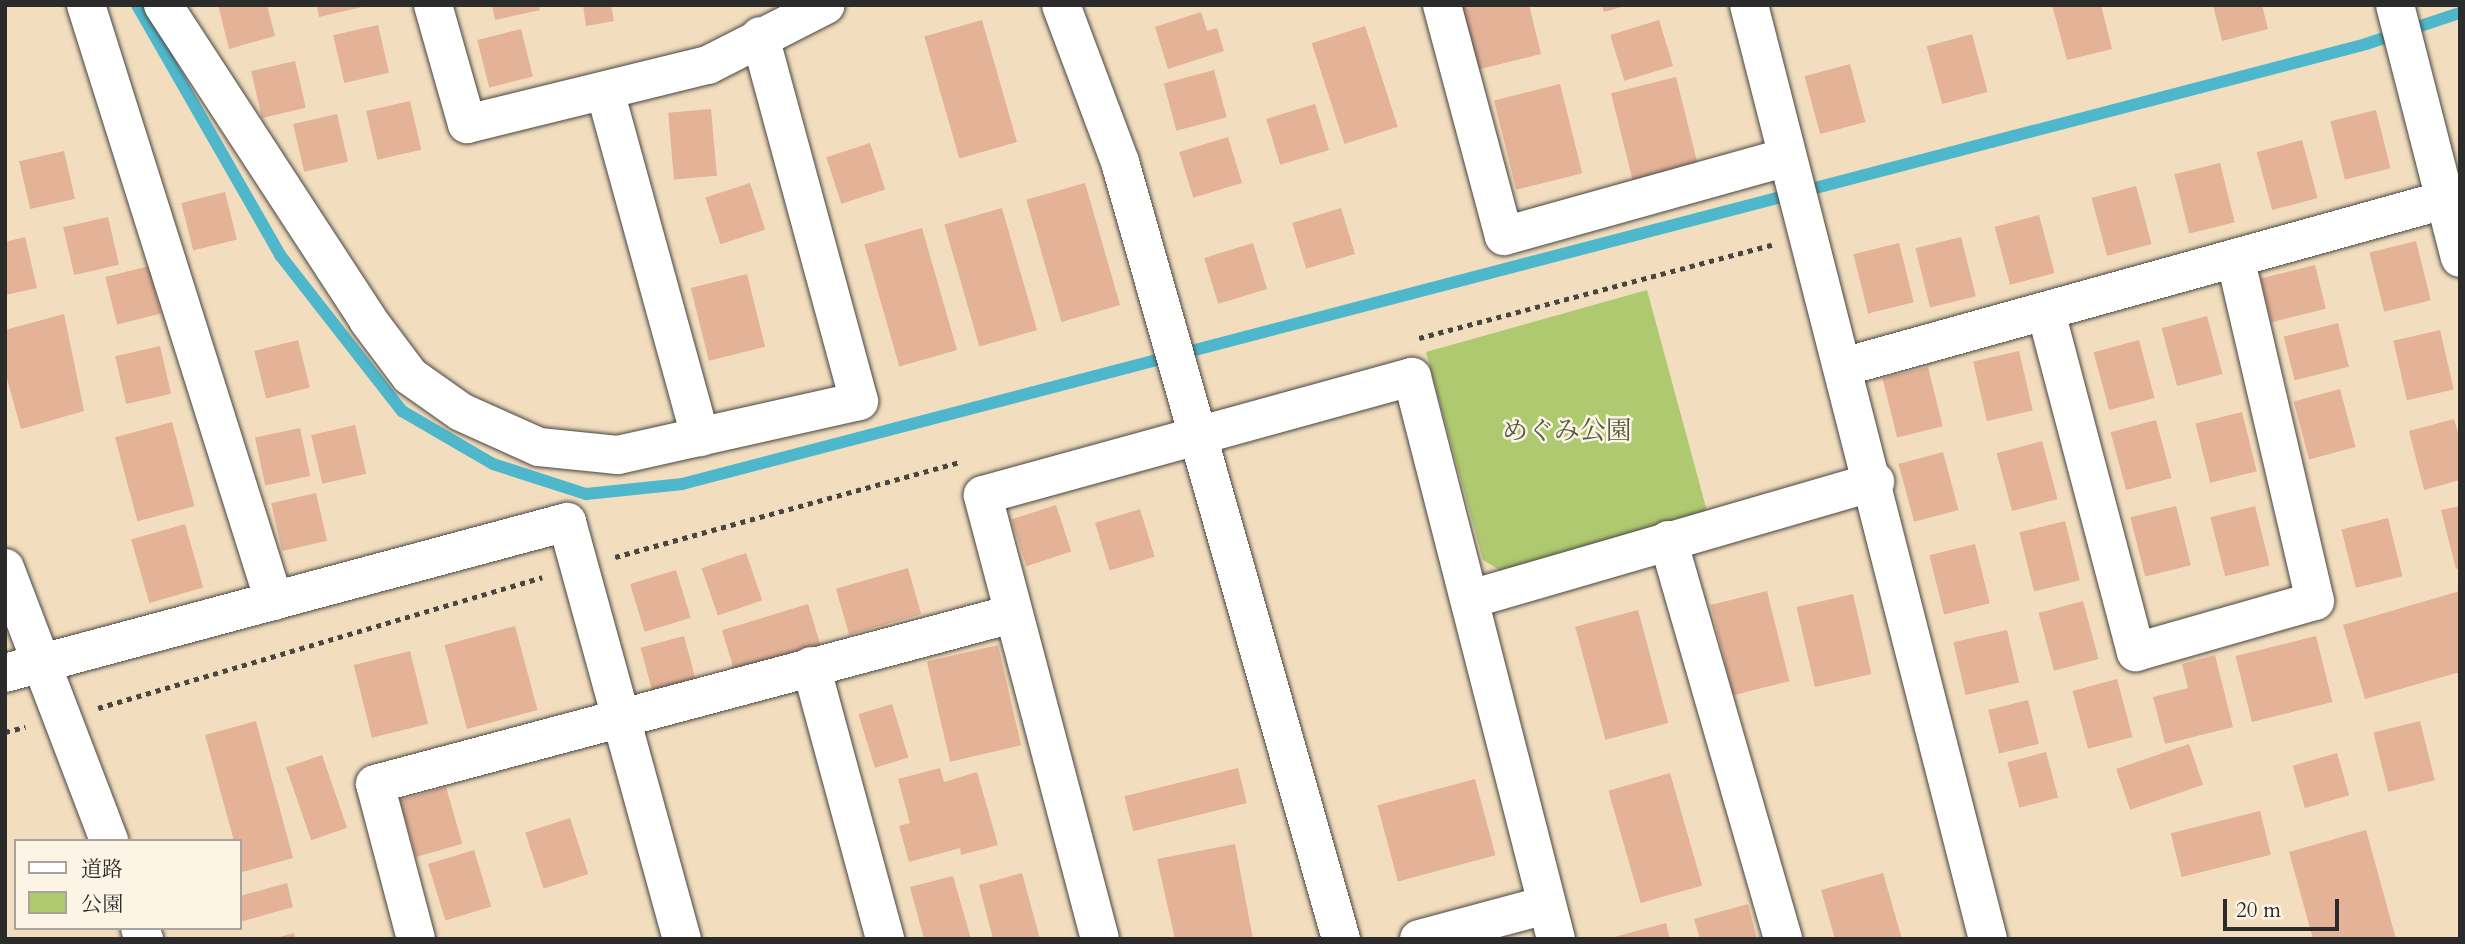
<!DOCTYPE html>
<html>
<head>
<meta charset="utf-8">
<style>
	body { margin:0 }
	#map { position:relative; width:2465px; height:944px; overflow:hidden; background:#f2ddbe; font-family:Cardo,"Noto Serif JP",serif }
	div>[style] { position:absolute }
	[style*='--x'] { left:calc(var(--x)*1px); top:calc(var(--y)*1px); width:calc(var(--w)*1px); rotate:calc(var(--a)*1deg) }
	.green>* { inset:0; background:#aec970 }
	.stream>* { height:12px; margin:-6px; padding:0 6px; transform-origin:6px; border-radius:6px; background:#4fb7cc }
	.building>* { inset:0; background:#e4b297; transform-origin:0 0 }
	.path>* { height:4.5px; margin-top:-2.25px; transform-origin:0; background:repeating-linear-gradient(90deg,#494641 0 5px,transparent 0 10px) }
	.roads { filter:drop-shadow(0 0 2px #494641) drop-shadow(0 0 2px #494641) }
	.street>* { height:38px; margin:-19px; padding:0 19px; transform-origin:19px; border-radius:19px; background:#fff }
	.secondary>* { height:38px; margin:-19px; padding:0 19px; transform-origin:19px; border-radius:19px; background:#fff }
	span { translate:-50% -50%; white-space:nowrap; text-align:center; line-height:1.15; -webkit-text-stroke:5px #fcf5e5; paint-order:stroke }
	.park-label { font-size:26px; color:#525a40 }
	.frame { position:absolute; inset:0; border:7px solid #2b2b2b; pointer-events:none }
	.legend { position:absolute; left:14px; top:839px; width:228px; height:91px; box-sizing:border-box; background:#fcf5e5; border:2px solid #a8a49b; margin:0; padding:9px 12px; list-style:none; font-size:21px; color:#2b2b2b }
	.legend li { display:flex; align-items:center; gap:14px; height:35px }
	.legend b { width:35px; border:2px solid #a8a49b }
	.scale { position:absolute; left:2223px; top:899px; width:116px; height:32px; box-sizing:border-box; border:4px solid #2b2b2b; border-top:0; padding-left:9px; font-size:21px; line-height:24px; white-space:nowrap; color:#2b2b2b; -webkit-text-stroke:5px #fcf5e5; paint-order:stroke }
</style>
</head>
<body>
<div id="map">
	<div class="green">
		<div style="clip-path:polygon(1647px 290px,1708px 515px,1503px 572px,1483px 560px,1426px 352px)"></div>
	</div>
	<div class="stream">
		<div style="--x:137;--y:5;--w:288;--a:60.2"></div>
		<div style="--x:280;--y:255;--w:198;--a:52"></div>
		<div style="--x:402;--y:411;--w:105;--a:30.2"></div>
		<div style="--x:493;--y:464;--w:98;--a:17.9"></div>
		<div style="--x:586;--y:494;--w:97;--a:-5.9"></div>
		<div style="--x:682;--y:484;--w:1741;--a:-14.64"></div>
		<div style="--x:2366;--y:44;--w:99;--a:-18.3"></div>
	</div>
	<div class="building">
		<div style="clip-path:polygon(218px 5px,267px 5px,275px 36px,229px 49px)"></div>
		<div style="clip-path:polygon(317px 5px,365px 5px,366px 6px,319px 17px)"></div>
		<div style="clip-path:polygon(492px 5px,539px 5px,540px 10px,495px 20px)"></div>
		<div style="clip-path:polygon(583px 5px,611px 5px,614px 21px,586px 26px)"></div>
		<div style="clip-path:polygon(1459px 5px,1529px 5px,1541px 54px,1476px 70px)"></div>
		<div style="clip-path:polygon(1602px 5px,1625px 5px,1625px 6px,1604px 12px)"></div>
		<div style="clip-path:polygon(2052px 5px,2101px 5px,2112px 49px,2067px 60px)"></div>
		<div style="clip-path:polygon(2213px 5px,2262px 5px,2268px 29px,2222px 41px)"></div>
		<div style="clip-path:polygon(1201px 12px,1207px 31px,1217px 28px,1224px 51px,1168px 69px,1155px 27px)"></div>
		<div style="left:982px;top:20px;width:127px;height:60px;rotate:74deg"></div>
		<div style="left:1659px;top:20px;width:48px;height:51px;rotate:73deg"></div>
		<div style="left:378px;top:25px;width:49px;height:46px;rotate:77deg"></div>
		<div style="left:1365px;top:26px;width:106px;height:56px;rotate:72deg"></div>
		<div style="left:521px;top:29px;width:49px;height:45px;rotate:76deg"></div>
		<div style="left:1972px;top:34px;width:60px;height:47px;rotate:75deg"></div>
		<div style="left:295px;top:61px;width:48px;height:45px;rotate:77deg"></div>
		<div style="left:1850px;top:64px;width:60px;height:47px;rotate:75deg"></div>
		<div style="left:1214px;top:70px;width:49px;height:52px;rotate:75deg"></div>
		<div style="left:1676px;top:77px;width:92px;height:67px;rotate:76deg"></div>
		<div style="left:1560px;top:84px;width:92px;height:68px;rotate:76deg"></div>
		<div style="left:410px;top:101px;width:50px;height:45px;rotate:77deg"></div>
		<div style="left:1315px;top:104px;width:48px;height:51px;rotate:73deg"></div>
		<div style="left:711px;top:109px;width:67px;height:43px;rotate:85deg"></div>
		<div style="left:2376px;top:110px;width:60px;height:47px;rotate:76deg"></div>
		<div style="left:337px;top:114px;width:49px;height:45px;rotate:77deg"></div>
		<div style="left:1228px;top:137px;width:48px;height:51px;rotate:73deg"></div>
		<div style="left:2302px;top:140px;width:60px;height:47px;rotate:75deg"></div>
		<div style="left:870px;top:143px;width:49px;height:46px;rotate:72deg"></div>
		<div style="left:64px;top:151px;width:49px;height:46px;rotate:77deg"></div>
		<div style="left:2220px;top:163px;width:61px;height:47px;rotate:76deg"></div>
		<div style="left:750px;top:183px;width:49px;height:47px;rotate:72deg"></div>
		<div style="left:1085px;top:183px;width:127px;height:61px;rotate:74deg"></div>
		<div style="left:2136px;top:186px;width:60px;height:46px;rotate:75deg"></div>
		<div style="left:225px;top:192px;width:49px;height:45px;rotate:76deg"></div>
		<div style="left:1002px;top:208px;width:127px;height:60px;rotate:74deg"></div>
		<div style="left:1341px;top:208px;width:48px;height:51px;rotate:73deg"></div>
		<div style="left:2039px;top:215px;width:60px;height:46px;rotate:75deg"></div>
		<div style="left:108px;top:217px;width:49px;height:46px;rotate:77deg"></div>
		<div style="left:922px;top:228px;width:127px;height:60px;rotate:74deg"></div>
		<div style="clip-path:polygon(25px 237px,37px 288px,5px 295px,5px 242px)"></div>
		<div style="left:1961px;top:237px;width:61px;height:47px;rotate:76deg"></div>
		<div style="left:2416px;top:241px;width:61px;height:48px;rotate:76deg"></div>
		<div style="left:1253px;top:243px;width:48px;height:51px;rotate:73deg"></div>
		<div style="left:1899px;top:243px;width:61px;height:47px;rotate:76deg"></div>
		<div style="left:2315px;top:265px;width:45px;height:56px;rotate:76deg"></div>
		<div style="left:149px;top:266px;width:49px;height:45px;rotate:76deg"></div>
		<div style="left:747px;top:274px;width:75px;height:58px;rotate:76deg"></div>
		<div style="clip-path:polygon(64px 314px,84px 411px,21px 429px,5px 372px,5px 330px)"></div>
		<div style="left:2207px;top:316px;width:60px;height:47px;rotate:75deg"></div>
		<div style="left:2338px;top:323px;width:45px;height:56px;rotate:76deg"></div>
		<div style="left:2440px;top:330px;width:61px;height:48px;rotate:77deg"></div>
		<div style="left:298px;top:340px;width:49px;height:45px;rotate:76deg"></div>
		<div style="left:2139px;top:340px;width:60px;height:47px;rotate:75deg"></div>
		<div style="left:160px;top:346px;width:49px;height:46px;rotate:77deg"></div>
		<div style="left:2019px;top:351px;width:61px;height:47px;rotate:77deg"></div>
		<div style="left:1928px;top:367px;width:61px;height:47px;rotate:76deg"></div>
		<div style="left:2340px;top:389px;width:60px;height:48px;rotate:75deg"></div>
		<div style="left:2242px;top:412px;width:61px;height:48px;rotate:76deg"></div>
		<div style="clip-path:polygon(2454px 419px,2460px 440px,2460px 480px,2424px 490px,2409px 431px)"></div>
		<div style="left:2156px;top:420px;width:60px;height:47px;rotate:75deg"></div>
		<div style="left:172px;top:422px;width:87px;height:59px;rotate:75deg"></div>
		<div style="left:355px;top:425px;width:50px;height:45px;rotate:77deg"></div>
		<div style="left:300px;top:428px;width:49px;height:46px;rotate:78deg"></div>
		<div style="left:2042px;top:441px;width:60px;height:47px;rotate:75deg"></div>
		<div style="left:1943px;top:452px;width:60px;height:46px;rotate:75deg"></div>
		<div style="left:316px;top:493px;width:49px;height:46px;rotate:77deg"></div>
		<div style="left:1056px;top:505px;width:49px;height:47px;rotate:72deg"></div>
		<div style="left:2176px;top:506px;width:61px;height:47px;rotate:76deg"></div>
		<div style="left:2255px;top:506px;width:61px;height:46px;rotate:76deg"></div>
		<div style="clip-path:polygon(2460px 506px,2460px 568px,2456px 569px,2441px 510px)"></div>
		<div style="left:1140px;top:509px;width:50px;height:47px;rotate:73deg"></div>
		<div style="left:2388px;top:518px;width:60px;height:48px;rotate:76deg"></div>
		<div style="left:2065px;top:521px;width:61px;height:47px;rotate:76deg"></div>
		<div style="left:185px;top:524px;width:66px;height:56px;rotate:74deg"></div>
		<div style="left:1975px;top:544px;width:61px;height:47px;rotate:76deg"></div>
		<div style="left:746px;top:553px;width:50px;height:47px;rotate:71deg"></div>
		<div style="left:908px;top:568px;width:48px;height:75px;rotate:74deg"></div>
		<div style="left:676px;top:570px;width:50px;height:48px;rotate:73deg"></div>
		<div style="left:1767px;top:591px;width:93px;height:58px;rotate:76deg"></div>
		<div style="clip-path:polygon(2460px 591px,2460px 672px,2365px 699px,2343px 625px)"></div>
		<div style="left:1853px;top:594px;width:82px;height:58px;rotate:77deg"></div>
		<div style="left:2083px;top:601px;width:60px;height:46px;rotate:75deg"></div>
		<div style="left:808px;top:604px;width:48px;height:90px;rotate:73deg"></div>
		<div style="left:1638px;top:610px;width:117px;height:65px;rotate:75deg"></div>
		<div style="left:515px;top:626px;width:87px;height:73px;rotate:75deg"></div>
		<div style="left:2007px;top:630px;width:54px;height:55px;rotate:77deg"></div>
		<div style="left:684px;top:636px;width:46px;height:45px;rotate:75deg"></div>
		<div style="left:2316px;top:636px;width:68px;height:83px;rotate:76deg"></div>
		<div style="left:998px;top:645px;width:103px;height:73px;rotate:77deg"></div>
		<div style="left:410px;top:651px;width:75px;height:58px;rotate:76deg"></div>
		<div style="clip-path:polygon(2215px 655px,2233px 727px,2165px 744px,2153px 697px,2188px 688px,2182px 664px)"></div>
		<div style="left:2117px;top:679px;width:60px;height:46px;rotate:75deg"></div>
		<div style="left:2028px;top:700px;width:45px;height:41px;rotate:76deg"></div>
		<div style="left:892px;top:704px;width:56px;height:35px;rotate:73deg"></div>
		<div style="clip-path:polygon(256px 721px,293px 858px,242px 872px,240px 841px,234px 841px,205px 735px)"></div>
		<div style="left:2420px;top:721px;width:61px;height:48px;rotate:76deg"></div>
		<div style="left:2189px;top:744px;width:43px;height:77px;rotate:71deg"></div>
		<div style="left:2046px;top:752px;width:47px;height:40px;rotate:75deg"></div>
		<div style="left:2337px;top:753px;width:44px;height:46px;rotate:74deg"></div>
		<div style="left:322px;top:755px;width:77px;height:38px;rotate:71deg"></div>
		<div style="clip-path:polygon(940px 768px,944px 782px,977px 772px,998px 845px,961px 855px,960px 848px,909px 862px,899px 826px,910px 823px,898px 779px)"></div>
		<div style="left:1238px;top:768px;width:36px;height:117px;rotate:76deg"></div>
		<div style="left:1670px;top:773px;width:117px;height:64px;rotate:74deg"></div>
		<div style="left:1475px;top:779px;width:79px;height:101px;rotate:75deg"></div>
		<div style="left:446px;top:787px;width:59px;height:48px;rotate:74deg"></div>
		<div style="left:2260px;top:811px;width:45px;height:92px;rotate:76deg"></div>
		<div style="left:570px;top:818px;width:59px;height:47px;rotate:72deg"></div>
		<div style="clip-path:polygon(2366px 830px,2396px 939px,2313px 939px,2289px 852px)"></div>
		<div style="clip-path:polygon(1235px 844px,1253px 939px,1175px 939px,1157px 859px)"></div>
		<div style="left:474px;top:850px;width:59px;height:48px;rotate:73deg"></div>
		<div style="clip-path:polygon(1022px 873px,1040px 939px,993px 939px,979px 885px)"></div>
		<div style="clip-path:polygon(1883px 873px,1902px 939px,1835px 939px,1821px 890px)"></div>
		<div style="clip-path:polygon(953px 876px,971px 939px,924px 939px,910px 887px)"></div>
		<div style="clip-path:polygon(287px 883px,293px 907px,240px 922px,240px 896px)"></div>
		<div style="clip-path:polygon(1748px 904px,1757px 939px,1700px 939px,1694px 919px)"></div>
		<div style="clip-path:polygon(1666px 923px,1670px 939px,1611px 939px,1611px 938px)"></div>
		<div style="clip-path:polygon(294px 933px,296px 939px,276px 939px,276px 938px)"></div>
	</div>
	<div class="path">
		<div style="--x:1419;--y:338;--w:365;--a:-14.8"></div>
		<div style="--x:615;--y:557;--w:359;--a:-15.4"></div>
		<div style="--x:98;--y:708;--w:463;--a:-16.4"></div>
		<div style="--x:5;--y:732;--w:21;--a:-14"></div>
	</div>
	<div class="roads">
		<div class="street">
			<div style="--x:86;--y:5;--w:625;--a:72.49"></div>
			<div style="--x:163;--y:5;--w:376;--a:56.9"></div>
			<div style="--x:368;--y:320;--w:70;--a:53.1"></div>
			<div style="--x:410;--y:376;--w:62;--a:35.2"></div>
			<div style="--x:461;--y:412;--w:85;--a:24.2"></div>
			<div style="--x:539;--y:447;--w:79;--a:5.8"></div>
			<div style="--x:618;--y:455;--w:247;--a:-12.6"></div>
			<div style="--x:859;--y:401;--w:378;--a:-105.2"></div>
			<div style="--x:433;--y:5;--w:124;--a:74.1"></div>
			<div style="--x:467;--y:124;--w:248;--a:-13.8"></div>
			<div style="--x:708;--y:65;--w:132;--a:-27"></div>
			<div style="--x:1442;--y:5;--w:239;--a:75"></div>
			<div style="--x:1504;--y:236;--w:294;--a:-15.6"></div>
			<div style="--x:1749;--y:5;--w:964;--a:75.65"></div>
			<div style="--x:2395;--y:5;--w:261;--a:75.6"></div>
			<div style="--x:605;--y:91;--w:359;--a:74.6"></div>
			<div style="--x:2046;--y:312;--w:352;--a:75.2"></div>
			<div style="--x:2136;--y:652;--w:186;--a:-15.9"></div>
			<div style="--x:2315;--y:601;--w:352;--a:-103.1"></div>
			<div style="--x:1843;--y:367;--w:624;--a:-15.53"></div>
			<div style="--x:1668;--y:540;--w:415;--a:73.9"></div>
			<div style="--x:1471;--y:599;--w:421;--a:-16.2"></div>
			<div style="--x:811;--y:666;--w:283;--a:74.8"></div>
			<div style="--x:5;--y:673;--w:582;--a:-15.04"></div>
			<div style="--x:567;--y:522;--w:433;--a:74.6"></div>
			<div style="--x:416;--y:939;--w:160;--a:-104.8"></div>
			<div style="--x:375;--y:784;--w:659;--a:-14.94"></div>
			<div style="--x:1100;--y:939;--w:459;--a:-104.8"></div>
			<div style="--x:983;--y:495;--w:445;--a:-15.4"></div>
			<div style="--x:1412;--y:377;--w:580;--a:75.63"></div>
			<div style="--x:1419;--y:939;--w:131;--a:-15"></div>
		</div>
		<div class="secondary">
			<div style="--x:1061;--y:5;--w:168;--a:69.4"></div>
			<div style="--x:1120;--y:162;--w:808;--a:74.12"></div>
			<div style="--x:5;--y:568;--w:292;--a:69.1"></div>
			<div style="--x:140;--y:928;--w:12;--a:70"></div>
		</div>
	</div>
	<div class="park-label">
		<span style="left:1567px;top:431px">めぐみ公園</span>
	</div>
	<div class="frame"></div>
	<ul class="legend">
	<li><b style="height:9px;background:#fff"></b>道路</li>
	<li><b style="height:19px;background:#aec970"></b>公園</li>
	</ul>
	<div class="scale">20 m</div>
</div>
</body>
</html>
